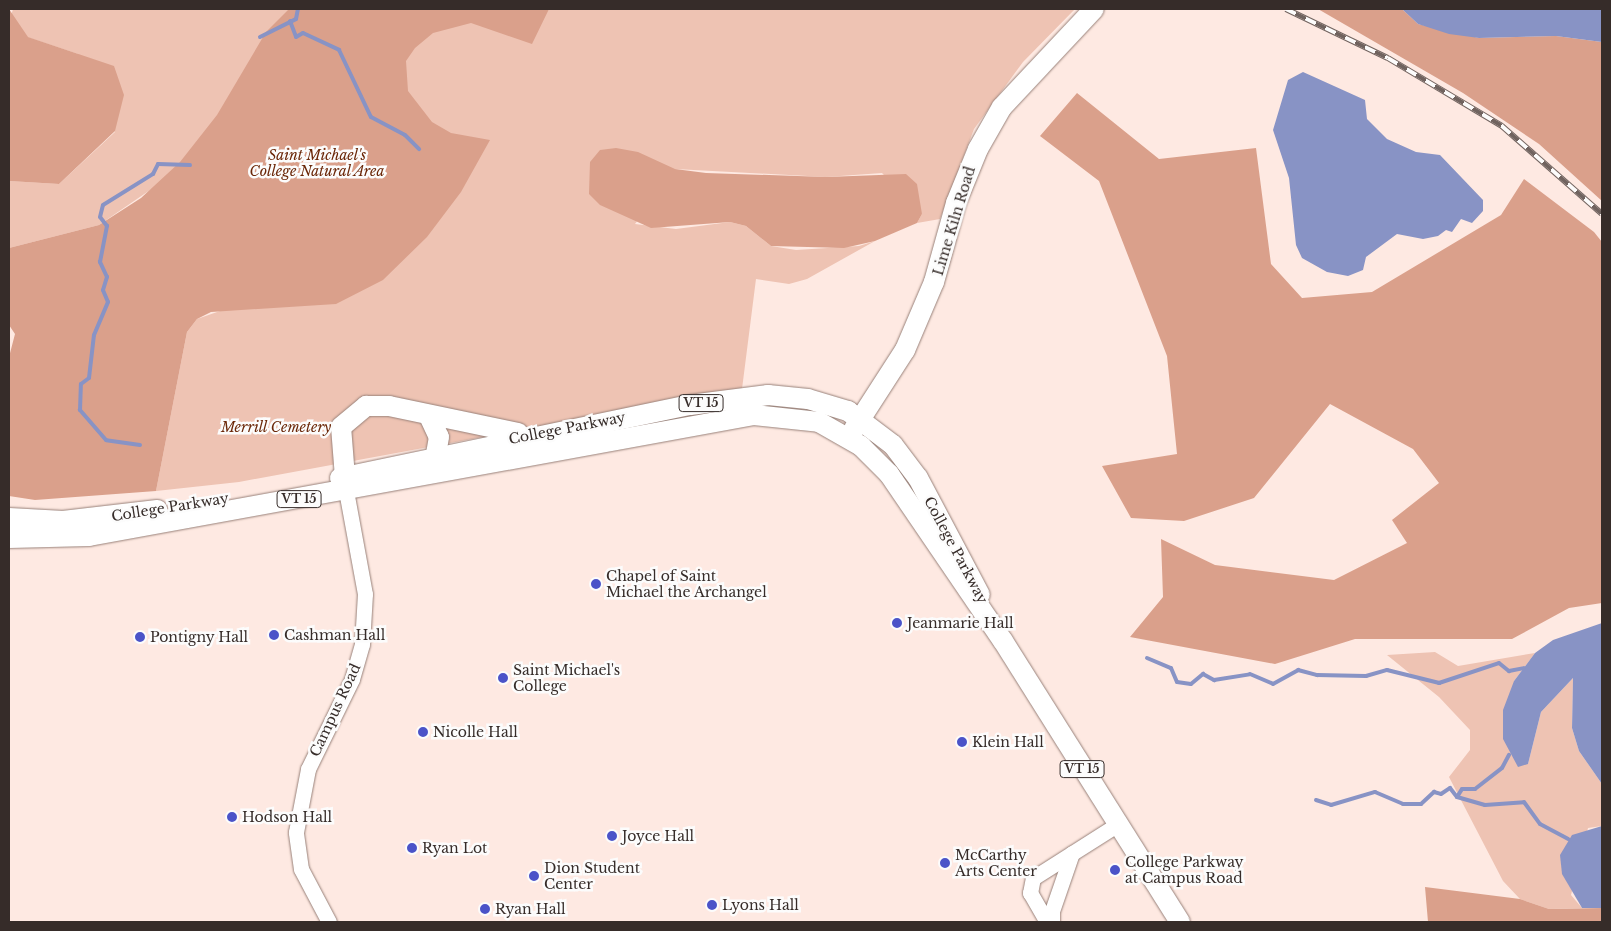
<!DOCTYPE html>
<html>
<head>
<meta charset="utf-8">
<style>
	body { margin:0 }
	#map { position:relative; width:1611px; height:931px; overflow:hidden; background:#fee9e2; font-family:"Libre Baskerville",serif }
	div>[style] { position:absolute }
	[style*='--x'] { left:calc(var(--x)*1px); top:calc(var(--y)*1px); width:calc(var(--w)*1px); rotate:calc(var(--a)*1deg) }
	.green>* { inset:0; background:#eec3b3 }
	.forest>* { inset:0; background:#daa08b }
	.water>* { inset:0; background:#8893c5 }
	.stream>* { height:4px; margin:-2px; padding:0 2px; transform-origin:2px; border-radius:2px; background:#8893c5 }
	.roads { filter:drop-shadow(0 0 1px #988179) drop-shadow(0 0 1px #988179) }
	.minor>* { height:15px; margin:-7.5px; padding:0 7.5px; transform-origin:7.5px; border-radius:7.5px; background:#fff }
	.major>* { height:20px; margin:-10px; padding:0 10px; transform-origin:10px; border-radius:10px; background:#fff }
	.rail>* { height:5.5px; margin-top:-2.75px; transform-origin:0; background:repeating-linear-gradient(90deg,#fcfcfc 0 11px,#70635f 0 22px); box-sizing:border-box; border-block:1px solid #70635f }
	.dots>* { width:14px; height:14px; translate:-50% -50%; box-sizing:border-box; border:2px solid #fcfcfc; border-radius:50% }
	span { translate:-50% -50%; white-space:nowrap; text-align:center; line-height:1.15; -webkit-text-stroke:5px #fcfcfc; paint-order:stroke }
	.shield-label span { padding:1px 4px; background:#fcfcfc; border:1px solid; border-radius:4px; -webkit-text-stroke-width:0 }
	.shield-label { font-size:12px; color:#362c29; font-weight:700 }
	.park-label { font-size:14px; color:#6b2708; font-style:italic }
	.street-label { font-size:14px; color:#362c29 }
	.poi-label { font-size:14px; color:#362c29 }
	.left { translate:0 -50%; text-align:left }
	.frame { position:absolute; inset:0; border:10px solid #362c29; pointer-events:none }
</style>
</head>
<body>
<div id="map">
	<div class="green">
		<div style="clip-path:polygon(13px 9px,1075px 9px,1023px 62px,974px 129px,940px 219px,917px 223px,922px 214px,882px 173px,826px 177px,675px 169px,635px 224px,676px 229px,730px 222px,746px 226px,771px 246px,796px 250px,859px 246px,875px 241px,807px 279px,789px 284px,756px 279px,742px 389px,239px 482px,156px 491px,187px 332px,197px 319px,220px 311px,153px 188px,99px 225px,9px 248px,9px 181px,59px 184px,115px 132px,78px 54px,27px 37px,11px 16px)"></div>
		<div style="clip-path:polygon(1435px 652px,1458px 666px,1535px 653px,1514px 681px,1528px 764px,1541px 712px,1573px 678px,1572px 728px,1579px 751px,1602px 784px,1602px 826px,1588px 828px,1571px 895px,1582px 908px,1549px 909px,1520px 899px,1503px 881px,1449px 777px,1470px 750px,1470px 730px,1439px 697px,1387px 655px)"></div>
	</div>
	<div class="forest">
		<div style="clip-path:polygon(9px 9px,28px 37px,114px 66px,124px 95px,115px 131px,59px 184px,9px 181px)"></div>
		<div style="clip-path:polygon(289px 9px,549px 9px,532px 44px,471px 23px,433px 33px,415px 48px,406px 61px,408px 91px,432px 122px,451px 133px,490px 140px,461px 192px,427px 237px,383px 280px,336px 304px,211px 312px,197px 319px,187px 332px,156px 491px,35px 500px,9px 496px,9px 357px,15px 334px,9px 325px,9px 248px,99px 225px,141px 198px,180px 162px,217px 115px,266px 32px)"></div>
		<div style="clip-path:polygon(1318px 9px,1402px 9px,1418px 24px,1479px 38px,1556px 36px,1602px 42px,1602px 201px,1539px 144px,1463px 93px)"></div>
		<div style="clip-path:polygon(1077px 93px,1159px 159px,1256px 148px,1271px 264px,1302px 298px,1372px 292px,1501px 215px,1524px 179px,1594px 232px,1602px 242px,1602px 603px,1569px 608px,1512px 639px,1355px 639px,1275px 664px,1130px 637px,1163px 597px,1161px 539px,1215px 565px,1334px 580px,1407px 543px,1392px 520px,1439px 483px,1413px 449px,1330px 404px,1254px 498px,1184px 521px,1131px 518px,1102px 466px,1177px 454px,1167px 356px,1099px 181px,1040px 136px)"></div>
		<div style="clip-path:polygon(616px 148px,638px 152px,675px 169px,706px 173px,826px 177px,906px 174px,917px 184px,922px 214px,917px 223px,875px 241px,844px 248px,771px 246px,746px 226px,730px 222px,651px 228px,600px 205px,589px 194px,590px 162px,600px 150px)"></div>
		<div style="clip-path:polygon(1425px 887px,1520px 899px,1549px 909px,1602px 908px,1602px 922px,1428px 922px)"></div>
	</div>
	<div class="water">
		<div style="clip-path:polygon(1402px 9px,1602px 9px,1602px 42px,1556px 36px,1479px 38px,1449px 34px,1418px 24px)"></div>
		<div style="clip-path:polygon(1303px 72px,1365px 100px,1367px 119px,1387px 139px,1416px 152px,1440px 155px,1483px 200px,1483px 211px,1472px 223px,1461px 219px,1452px 232px,1446px 230px,1438px 236px,1423px 239px,1397px 234px,1366px 257px,1363px 270px,1348px 276px,1327px 272px,1302px 258px,1296px 245px,1289px 178px,1273px 130px,1288px 80px)"></div>
		<div style="clip-path:polygon(1602px 623px,1602px 784px,1579px 751px,1572px 728px,1573px 678px,1541px 712px,1528px 764px,1518px 767px,1503px 739px,1503px 710px,1514px 681px,1535px 653px,1553px 640px)"></div>
		<div style="clip-path:polygon(1602px 826px,1602px 908px,1582px 908px,1562px 874px,1560px 855px,1572px 835px)"></div>
	</div>
	<div class="stream">
		<div style="--x:290;--y:21;--w:17;--a:69"></div>
		<div style="--x:296;--y:37;--w:8;--a:-30"></div>
		<div style="--x:303;--y:33;--w:40;--a:25"></div>
		<div style="--x:339;--y:50;--w:74;--a:64.5"></div>
		<div style="--x:371;--y:117;--w:38;--a:28"></div>
		<div style="--x:405;--y:135;--w:20;--a:45"></div>
		<div style="--x:260;--y:37;--w:40;--a:-26.6"></div>
		<div style="--x:296;--y:19;--w:10;--a:-79"></div>
		<div style="--x:140;--y:445;--w:34;--a:-172"></div>
		<div style="--x:106;--y:440;--w:40;--a:-131"></div>
		<div style="--x:80;--y:410;--w:26;--a:-88"></div>
		<div style="--x:81;--y:384;--w:10;--a:-37"></div>
		<div style="--x:89;--y:378;--w:43;--a:-83.4"></div>
		<div style="--x:94;--y:335;--w:36;--a:-67"></div>
		<div style="--x:108;--y:302;--w:13;--a:-113"></div>
		<div style="--x:103;--y:290;--w:14;--a:-73"></div>
		<div style="--x:107;--y:277;--w:17;--a:-115"></div>
		<div style="--x:100;--y:262;--w:37;--a:-79"></div>
		<div style="--x:107;--y:226;--w:11;--a:-128"></div>
		<div style="--x:100;--y:217;--w:12;--a:-76"></div>
		<div style="--x:103;--y:205;--w:59;--a:-31.8"></div>
		<div style="--x:153;--y:174;--w:11;--a:-63"></div>
		<div style="--x:158;--y:164;--w:32;--a:2"></div>
		<div style="--x:1147;--y:658;--w:26;--a:23"></div>
		<div style="--x:1171;--y:668;--w:15;--a:67"></div>
		<div style="--x:1177;--y:682;--w:14;--a:8"></div>
		<div style="--x:1191;--y:684;--w:16;--a:-40"></div>
		<div style="--x:1203;--y:674;--w:13;--a:29"></div>
		<div style="--x:1214;--y:680;--w:36;--a:-9"></div>
		<div style="--x:1250;--y:674;--w:25;--a:23"></div>
		<div style="--x:1273;--y:684;--w:29;--a:-29"></div>
		<div style="--x:1298;--y:670;--w:20;--a:15"></div>
		<div style="--x:1317;--y:675;--w:49;--a:1.2"></div>
		<div style="--x:1366;--y:676;--w:22;--a:-16"></div>
		<div style="--x:1387;--y:670;--w:54;--a:14"></div>
		<div style="--x:1439;--y:683;--w:63;--a:-18.4"></div>
		<div style="--x:1499;--y:663;--w:13;--a:39"></div>
		<div style="--x:1509;--y:671;--w:15;--a:-11"></div>
		<div style="--x:1457;--y:797;--w:9;--a:-58"></div>
		<div style="--x:1462;--y:789;--w:13;--a:0"></div>
		<div style="--x:1475;--y:789;--w:34;--a:-38"></div>
		<div style="--x:1502;--y:768;--w:15;--a:-62"></div>
		<div style="--x:1316;--y:800;--w:16;--a:18"></div>
		<div style="--x:1331;--y:805;--w:46;--a:-16.5"></div>
		<div style="--x:1375;--y:792;--w:30;--a:23"></div>
		<div style="--x:1403;--y:804;--w:18;--a:0"></div>
		<div style="--x:1421;--y:804;--w:18;--a:-43"></div>
		<div style="--x:1434;--y:792;--w:7;--a:16"></div>
		<div style="--x:1441;--y:794;--w:11;--a:-34"></div>
		<div style="--x:1450;--y:788;--w:11;--a:52"></div>
		<div style="--x:1457;--y:797;--w:29;--a:16"></div>
		<div style="--x:1485;--y:805;--w:39;--a:-4"></div>
		<div style="--x:1524;--y:802;--w:27;--a:54"></div>
		<div style="--x:1540;--y:824;--w:32;--a:28"></div>
	</div>
	<div class="roads">
		<div class="minor">
			<div style="--x:329;--y:922;--w:60;--a:-117.8"></div>
			<div style="--x:301;--y:869;--w:37;--a:-98"></div>
			<div style="--x:296;--y:832;--w:64;--a:-79.2"></div>
			<div style="--x:308;--y:769;--w:100;--a:-63.9"></div>
			<div style="--x:352;--y:679;--w:36;--a:-74"></div>
			<div style="--x:362;--y:644;--w:50;--a:-86.6"></div>
			<div style="--x:365;--y:594;--w:106;--a:-100.4"></div>
			<div style="--x:1047;--y:922;--w:34;--a:-120"></div>
			<div style="--x:1030;--y:893;--w:15;--a:-79"></div>
			<div style="--x:1033;--y:878;--w:101;--a:-32.4"></div>
			<div style="--x:1052;--y:922;--w:11;--a:-90"></div>
			<div style="--x:1052;--y:911;--w:61;--a:-71"></div>
		</div>
		<div class="major">
			<div style="--x:429;--y:416;--w:23;--a:65"></div>
			<div style="--x:439;--y:437;--w:28;--a:100"></div>
			<div style="--x:854;--y:429;--w:94;--a:-57.2"></div>
			<div style="--x:905;--y:350;--w:74;--a:-66.9"></div>
			<div style="--x:934;--y:282;--w:82;--a:-74.4"></div>
			<div style="--x:956;--y:203;--w:58;--a:-67.8"></div>
			<div style="--x:978;--y:149;--w:48;--a:-60.3"></div>
			<div style="--x:1002;--y:107;--w:134;--a:-46.8"></div>
			<div style="--x:340;--y:478;--w:358;--a:-11.8"></div>
			<div style="--x:690;--y:405;--w:79;--a:-7.3"></div>
			<div style="--x:768;--y:395;--w:40;--a:5.7"></div>
			<div style="--x:808;--y:399;--w:42;--a:16.7"></div>
			<div style="--x:848;--y:411;--w:56;--a:37.1"></div>
			<div style="--x:893;--y:445;--w:41;--a:52.9"></div>
			<div style="--x:918;--y:478;--w:132;--a:62.1"></div>
			<div style="--x:346;--y:490;--w:63;--a:-94.5"></div>
			<div style="--x:341;--y:427;--w:33;--a:-40"></div>
			<div style="--x:366;--y:406;--w:23;--a:0"></div>
			<div style="--x:389;--y:406;--w:132;--a:11.8"></div>
			<div style="--x:9;--y:518;--w:54;--a:3.2"></div>
			<div style="--x:63;--y:521;--w:95;--a:-6.7"></div>
			<div style="--x:9;--y:538;--w:80;--a:-1.4"></div>
			<div style="--x:89;--y:536;--w:676;--a:-10.31"></div>
			<div style="--x:754;--y:415;--w:65;--a:6.1"></div>
			<div style="--x:819;--y:422;--w:48;--a:29.7"></div>
			<div style="--x:861;--y:446;--w:40;--a:45"></div>
			<div style="--x:889;--y:474;--w:202;--a:55.7"></div>
			<div style="--x:1003;--y:641;--w:332;--a:57.8"></div>
		</div>
	</div>
	<div class="rail">
		<div style="--x:1286;--y:9;--w:113;--a:25.7"></div>
		<div style="--x:1388;--y:58;--w:133;--a:30.8"></div>
		<div style="--x:1502;--y:126;--w:133;--a:41.3"></div>
	</div>
	<div class="dots">
		<div style="left:596px;top:584px;background:#4b53c8"></div>
		<div style="left:897px;top:623px;background:#4b53c8"></div>
		<div style="left:274px;top:635px;background:#4b53c8"></div>
		<div style="left:140px;top:637px;background:#4b53c8"></div>
		<div style="left:503px;top:678px;background:#4b53c8"></div>
		<div style="left:423px;top:732px;background:#4b53c8"></div>
		<div style="left:962px;top:742px;background:#4b53c8"></div>
		<div style="left:232px;top:817px;background:#4b53c8"></div>
		<div style="left:612px;top:836px;background:#4b53c8"></div>
		<div style="left:412px;top:848px;background:#4b53c8"></div>
		<div style="left:945px;top:863px;background:#4b53c8"></div>
		<div style="left:1115px;top:870px;background:#4b53c8"></div>
		<div style="left:534px;top:876px;background:#4b53c8"></div>
		<div style="left:712px;top:905px;background:#4b53c8"></div>
		<div style="left:485px;top:909px;background:#4b53c8"></div>
	</div>
	<div class="shield-label">
		<span style="left:701px;top:403px">VT 15</span>
		<span style="left:299px;top:499px">VT 15</span>
		<span style="left:1082px;top:769px">VT 15</span>
	</div>
	<div class="park-label">
		<span style="left:317px;top:163px">Saint Michael's<br>College Natural Area</span>
		<span style="left:276px;top:427px">Merrill Cemetery</span>
	</div>
	<div class="street-label">
		<span style="left:954px;top:221px;rotate:-73deg">Lime Kiln Road</span>
		<span style="left:567px;top:428px;rotate:-11deg">College Parkway</span>
		<span style="left:170px;top:507px;rotate:-9deg">College Parkway</span>
		<span style="left:956px;top:550px;rotate:62deg">College Parkway</span>
		<span style="left:335px;top:710px;rotate:-65deg">Campus Road</span>
	</div>
	<div class="poi-label">
		<span class="left" style="left:606px;top:584px">Chapel of Saint<br>Michael the Archangel</span>
		<span class="left" style="left:907px;top:623px">Jeanmarie Hall</span>
		<span class="left" style="left:284px;top:635px">Cashman Hall</span>
		<span class="left" style="left:150px;top:637px">Pontigny Hall</span>
		<span class="left" style="left:513px;top:678px">Saint Michael's<br>College</span>
		<span class="left" style="left:433px;top:732px">Nicolle Hall</span>
		<span class="left" style="left:972px;top:742px">Klein Hall</span>
		<span class="left" style="left:242px;top:817px">Hodson Hall</span>
		<span class="left" style="left:622px;top:836px">Joyce Hall</span>
		<span class="left" style="left:422px;top:848px">Ryan Lot</span>
		<span class="left" style="left:955px;top:863px">McCarthy<br>Arts Center</span>
		<span class="left" style="left:1125px;top:870px">College Parkway<br>at Campus Road</span>
		<span class="left" style="left:544px;top:876px">Dion Student<br>Center</span>
		<span class="left" style="left:722px;top:905px">Lyons Hall</span>
		<span class="left" style="left:495px;top:909px">Ryan Hall</span>
	</div>
	<div class="frame"></div>
</div>
</body>
</html>
